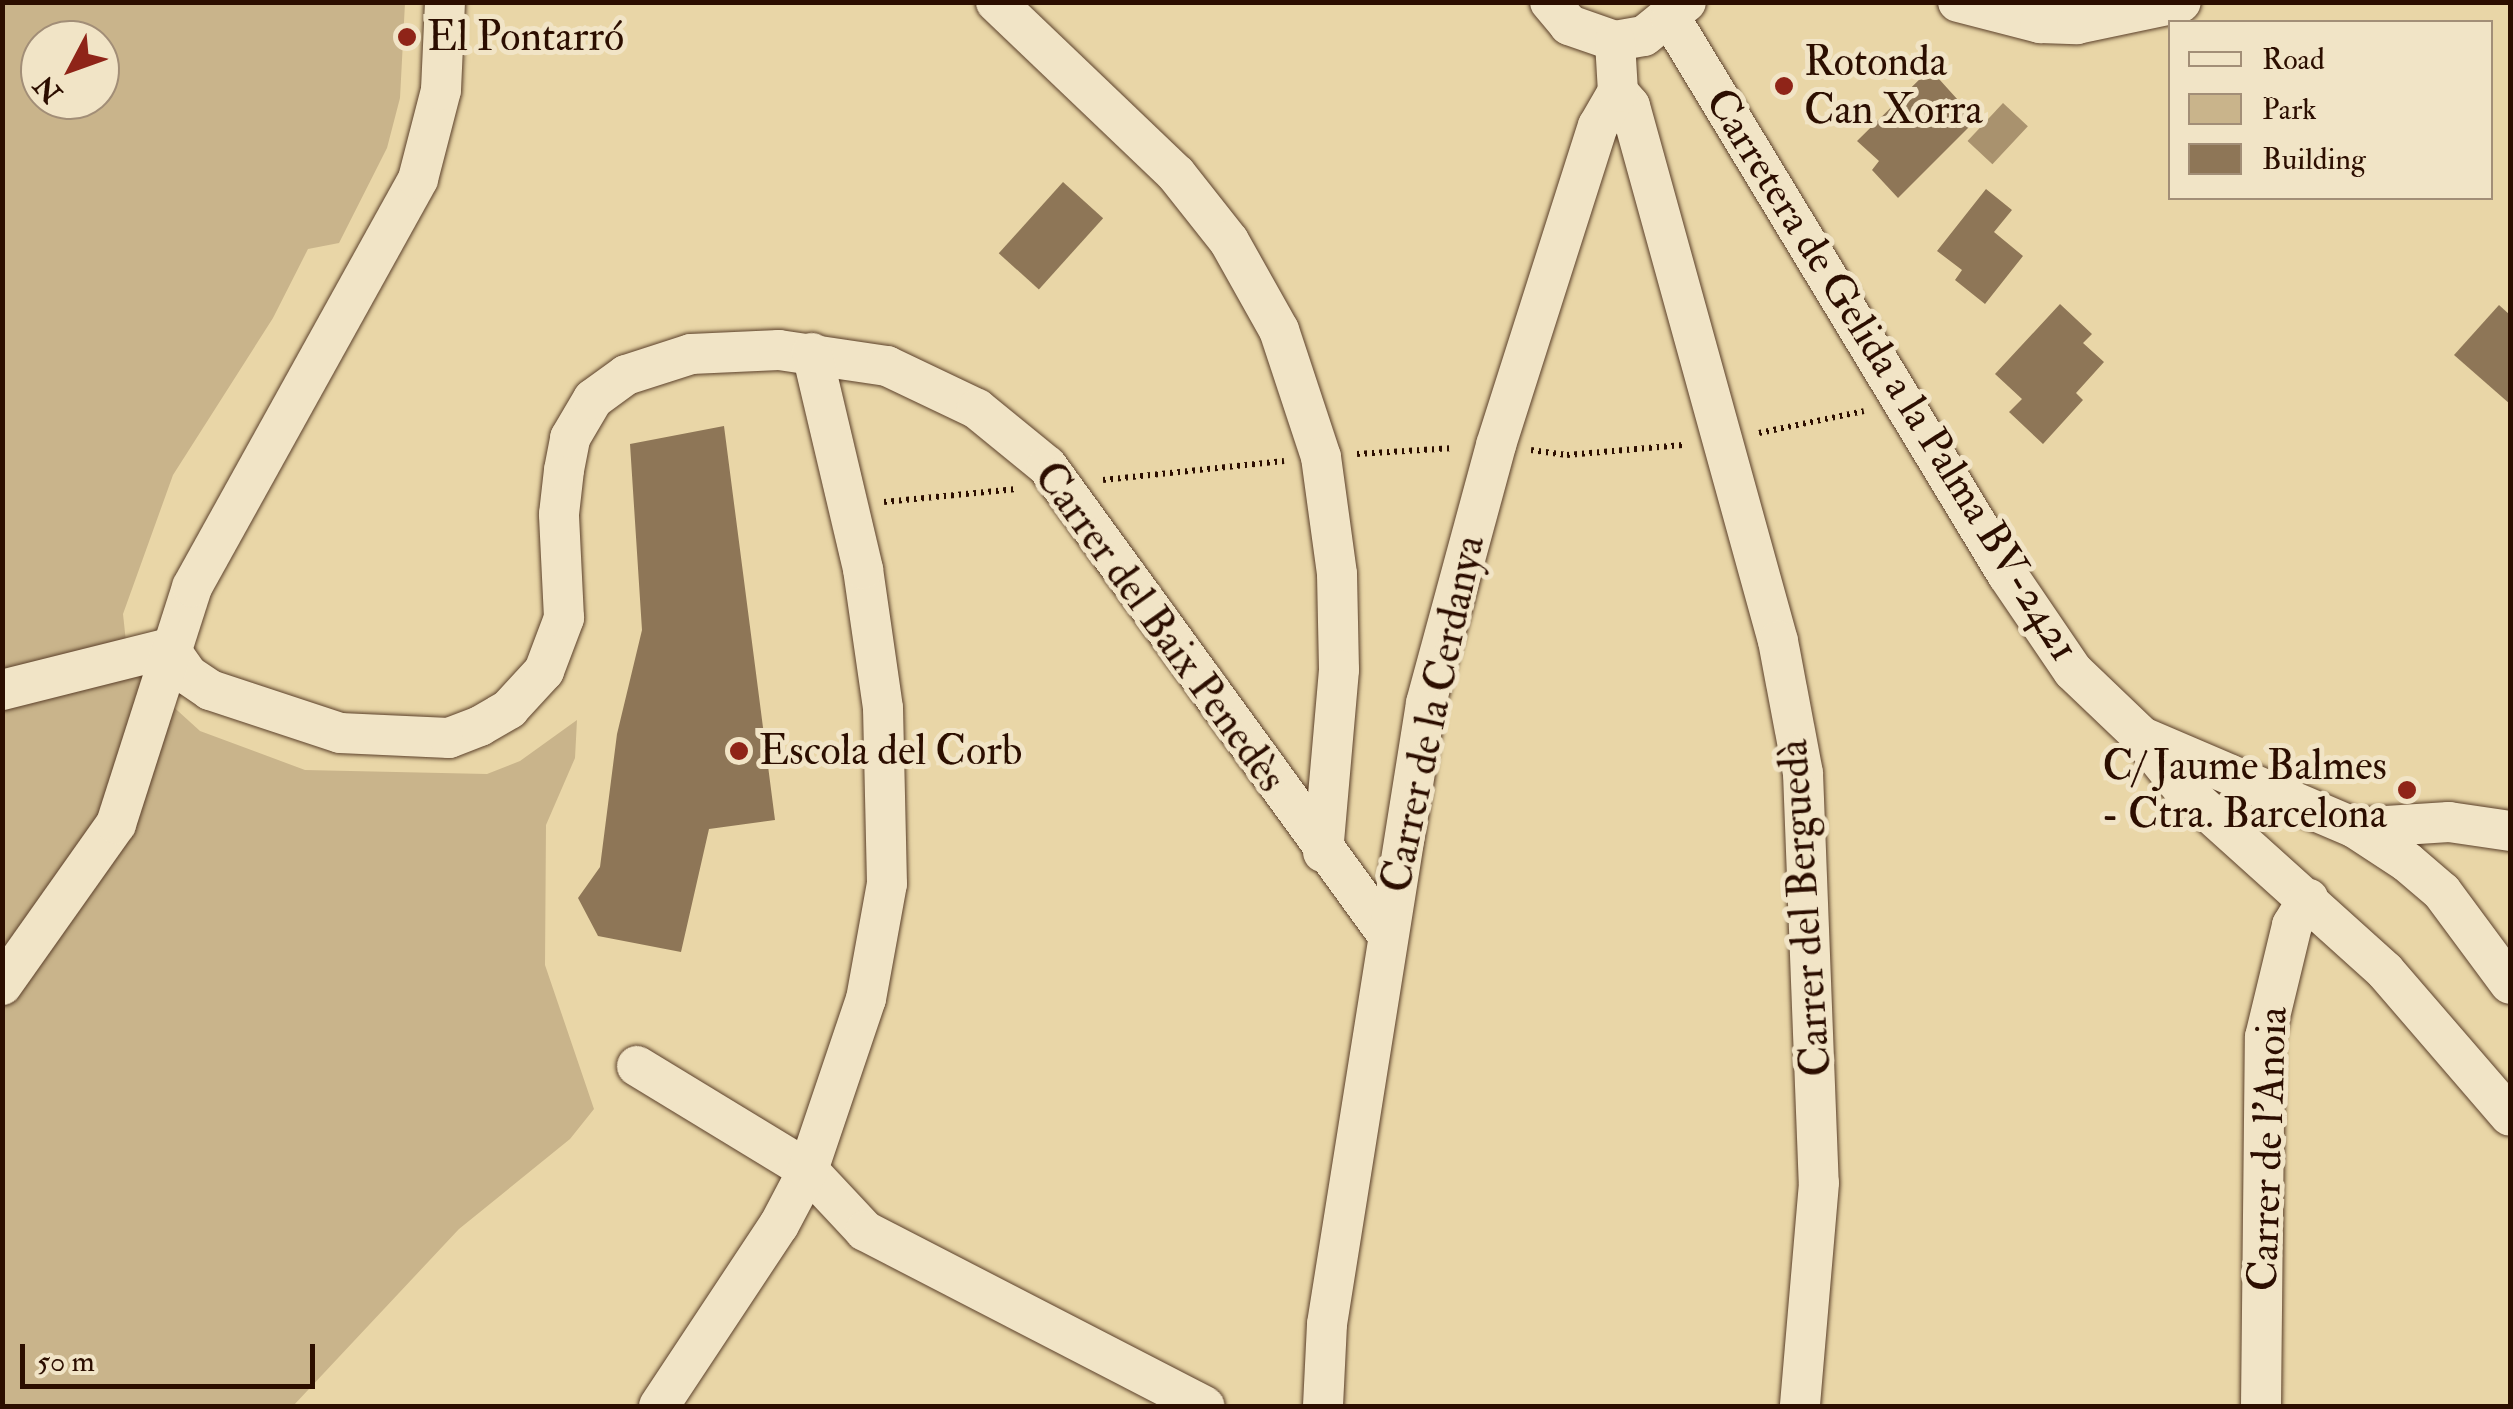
<!DOCTYPE html>
<html>
<head>
<meta charset="utf-8">
<style>
	body { margin:0 }
	#map { position:relative; width:2513px; height:1409px; overflow:hidden; background:#e9d6a7; font-family:"IM FELL Double Pica",serif }
	div>[style] { position:absolute }
	[style*='--x'] { left:calc(var(--x)*1px); top:calc(var(--y)*1px); width:calc(var(--w)*1px); rotate:calc(var(--a)*1deg) }
	.green>* { inset:0; background:#c9b48b }
	.water>* { inset:0; background:#a9926e; transform-origin:0 0 }
	.building>* { inset:0; background:#8e7657; transform-origin:0 0 }
	.path>* { height:6px; margin-top:-3px; transform-origin:0; background:repeating-linear-gradient(90deg,#2c0e00 0 2.5px,transparent 0 7.5px) }
	.roads { filter:drop-shadow(0 0 2px #5b402a) drop-shadow(0 0 2px #5b402a) }
	.minor>* { height:40px; margin:-20px; padding:0 20px; transform-origin:20px; border-radius:20px; background:#f1e4c6 }
	.dots>* { width:28px; height:28px; translate:-50% -50%; box-sizing:border-box; border:5px solid #f1e4c6; border-radius:50% }
	span { translate:-50% -50%; white-space:nowrap; text-align:center; line-height:1.15; -webkit-text-stroke:10px #f1e4c6; paint-order:stroke }
	.poi-label { font-size:42px; color:#2c0e00 }
	.left { translate:0 -50%; text-align:left }
	.right { translate:-100% -50%; text-align:right }
	.street-label { font-size:42px; color:#2c0e00 }
	.frame { position:absolute; inset:0; border:5px solid #2c0e00; pointer-events:none }
	.legend { position:absolute; left:2168px; top:20px; width:325px; height:180px; box-sizing:border-box; background:#f1e4c6; border:2px solid #a28e77; margin:0; padding:12px 18px; list-style:none; font-size:30px; color:#2c0e00 }
	.legend li { display:flex; align-items:center; gap:20px; height:50px }
	.legend b { width:50px; border:2px solid #a28e77 }
	.north { position:absolute; left:20px; top:20px; width:100px; height:100px; box-sizing:border-box; background:#f1e4c6; border:2px solid #a28e77; border-radius:50%; rotate:229deg; font-size:28px; font-weight:700; line-height:40px; text-align:center; color:#2c0e00 }
	.north::after { content:''; display:block; margin:auto; width:35px; height:45px; background:#8f2418; clip-path:polygon(50% 0,100% 100%,50% 72%,0 100%) }
	.scale { position:absolute; left:20px; top:1344px; width:295px; height:45px; box-sizing:border-box; border:5px solid #2c0e00; border-top:0; padding-left:12px; font-size:30px; line-height:35px; white-space:nowrap; color:#2c0e00; -webkit-text-stroke:8px #f1e4c6; paint-order:stroke }
</style>
</head>
<body>
<div id="map">
	<div class="green">
		<div style="clip-path:polygon(evenodd,3px 3px,405px 3px,400px 98px,387px 148px,339px 243px,308px 249px,273px 318px,173px 475px,123px 614px,127px 651px,146px 682px,200px 731px,305px 770px,487px 774px,520px 761px,577px 720px,575px 758px,546px 825px,545px 965px,594px 1109px,570px 1139px,459px 1229px,293px 1406px,3px 1406px,3px 3px,40px 40px,100px 40px,100px 100px,40px 100px,40px 40px)"></div>
	</div>
	<div class="water">
		<div style="left:2003px;top:103px;width:34px;height:52px;rotate:43deg"></div>
	</div>
	<div class="building">
		<div style="clip-path:polygon(1930px 69px,1976px 120px,1898px 198px,1872px 170px,1879px 161px,1857px 141px)"></div>
		<div style="left:1063px;top:182px;width:54px;height:96px;rotate:42deg"></div>
		<div style="clip-path:polygon(1986px 189px,2012px 210px,1994px 232px,2023px 256px,1985px 304px,1955px 280px,1962px 270px,1937px 251px)"></div>
		<div style="clip-path:polygon(2060px 304px,2092px 334px,2083px 343px,2104px 362px,2076px 393px,2083px 400px,2043px 444px,2009px 412px,2022px 399px,1995px 374px)"></div>
		<div style="clip-path:polygon(2499px 305px,2510px 315px,2510px 404px,2454px 355px)"></div>
		<div style="clip-path:polygon(724px 426px,775px 820px,709px 829px,681px 952px,598px 936px,578px 898px,600px 867px,617px 734px,642px 630px,630px 444px)"></div>
	</div>
	<div class="path">
		<div style="--x:1759;--y:433;--w:107;--a:-11.8"></div>
		<div style="--x:1531;--y:450;--w:36;--a:8"></div>
		<div style="--x:1567;--y:455;--w:116;--a:-4.9"></div>
		<div style="--x:1357;--y:454;--w:97;--a:-3.5"></div>
		<div style="--x:1103;--y:480;--w:182;--a:-6"></div>
		<div style="--x:884;--y:502;--w:133;--a:-5.6"></div>
	</div>
	<div class="roads">
		<div class="minor">
			<div style="--x:996;--y:2;--w:249;--a:43.7"></div>
			<div style="--x:1176;--y:174;--w:85;--a:51.7"></div>
			<div style="--x:1229;--y:241;--w:102;--a:60.7"></div>
			<div style="--x:1279;--y:330;--w:134;--a:71.7"></div>
			<div style="--x:1321;--y:457;--w:118;--a:82.2"></div>
			<div style="--x:1337;--y:574;--w:96;--a:88.8"></div>
			<div style="--x:1339;--y:670;--w:183;--a:95"></div>
			<div style="--x:1550;--y:2;--w:30;--a:50"></div>
			<div style="--x:1569;--y:25;--w:49;--a:19.2"></div>
			<div style="--x:1615;--y:41;--w:29;--a:-10"></div>
			<div style="--x:1644;--y:36;--w:54;--a:-39"></div>
			<div style="--x:1958;--y:2;--w:85;--a:14.4"></div>
			<div style="--x:2040;--y:23;--w:37;--a:2"></div>
			<div style="--x:2077;--y:24;--w:106;--a:-11.9"></div>
			<div style="--x:1671;--y:19;--w:649;--a:58.81"></div>
			<div style="--x:2007;--y:574;--w:117;--a:55.8"></div>
			<div style="--x:2073;--y:671;--w:95;--a:43.7"></div>
			<div style="--x:2142;--y:737;--w:232;--a:23.1"></div>
			<div style="--x:2355;--y:828;--w:62;--a:33.2"></div>
			<div style="--x:2407;--y:862;--w:46;--a:40.6"></div>
			<div style="--x:2442;--y:892;--w:114;--a:53.5"></div>
			<div style="--x:1618;--y:92;--w:18;--a:49"></div>
			<div style="--x:1630;--y:106;--w:555;--a:74.54"></div>
			<div style="--x:1778;--y:641;--w:134;--a:79.3"></div>
			<div style="--x:1803;--y:773;--w:410;--a:87.8"></div>
			<div style="--x:1819;--y:1183;--w:224;--a:94.9"></div>
			<div style="--x:169;--y:648;--w:33;--a:55"></div>
			<div style="--x:188;--y:675;--w:27;--a:34"></div>
			<div style="--x:210;--y:690;--w:137;--a:18.3"></div>
			<div style="--x:340;--y:733;--w:109;--a:2.6"></div>
			<div style="--x:449;--y:738;--w:33;--a:-21"></div>
			<div style="--x:480;--y:726;--w:34;--a:-30"></div>
			<div style="--x:509;--y:709;--w:52;--a:-47.4"></div>
			<div style="--x:544;--y:671;--w:57;--a:-69.3"></div>
			<div style="--x:564;--y:618;--w:104;--a:-92.8"></div>
			<div style="--x:559;--y:514;--w:44;--a:-83.5"></div>
			<div style="--x:564;--y:470;--w:33;--a:-79"></div>
			<div style="--x:570;--y:438;--w:45;--a:-59.5"></div>
			<div style="--x:593;--y:399;--w:41;--a:-36"></div>
			<div style="--x:626;--y:375;--w:68;--a:-17.9"></div>
			<div style="--x:691;--y:354;--w:88;--a:-2.6"></div>
			<div style="--x:779;--y:350;--w:109;--a:8.4"></div>
			<div style="--x:887;--y:366;--w:100;--a:25.5"></div>
			<div style="--x:977;--y:409;--w:90;--a:39.2"></div>
			<div style="--x:1047;--y:466;--w:578;--a:54"></div>
			<div style="--x:2;--y:690;--w:172;--a:-14.1"></div>
			<div style="--x:2150;--y:748;--w:53;--a:51.2"></div>
			<div style="--x:2183;--y:789;--w:272;--a:42"></div>
			<div style="--x:2385;--y:971;--w:191;--a:49.2"></div>
			<div style="--x:2355;--y:828;--w:94;--a:-3.7"></div>
			<div style="--x:2449;--y:822;--w:62;--a:8.4"></div>
			<div style="--x:2;--y:985;--w:197;--a:-54.7"></div>
			<div style="--x:116;--y:824;--w:249;--a:-72.2"></div>
			<div style="--x:192;--y:587;--w:466;--a:-61"></div>
			<div style="--x:418;--y:179;--w:92;--a:-75.5"></div>
			<div style="--x:441;--y:90;--w:88;--a:-87.4"></div>
			<div style="--x:637;--y:1066;--w:200;--a:31.3"></div>
			<div style="--x:808;--y:1170;--w:83;--a:46.9"></div>
			<div style="--x:865;--y:1231;--w:382;--a:27.3"></div>
			<div style="--x:659;--y:1406;--w:217;--a:-56.5"></div>
			<div style="--x:779;--y:1225;--w:62;--a:-62.2"></div>
			<div style="--x:808;--y:1170;--w:181;--a:-71.3"></div>
			<div style="--x:866;--y:999;--w:117;--a:-79.7"></div>
			<div style="--x:887;--y:884;--w:176;--a:-91.3"></div>
			<div style="--x:883;--y:708;--w:140;--a:-98.2"></div>
			<div style="--x:863;--y:569;--w:222;--a:-103.3"></div>
			<div style="--x:1323;--y:1406;--w:82;--a:-87.2"></div>
			<div style="--x:1327;--y:1324;--w:629;--a:-80.94"></div>
			<div style="--x:1426;--y:703;--w:267;--a:-74.8"></div>
			<div style="--x:1496;--y:445;--w:335;--a:-72.3"></div>
			<div style="--x:1598;--y:126;--w:39;--a:-60"></div>
			<div style="--x:1618;--y:92;--w:51;--a:-93.4"></div>
			<div style="--x:2261;--y:1406;--w:369;--a:-89.4"></div>
			<div style="--x:2265;--y:1037;--w:115;--a:-76.4"></div>
			<div style="--x:2292;--y:925;--w:31;--a:-58"></div>
		</div>
	</div>
	<div class="dots">
		<div style="left:407px;top:37px;background:#8f2418"></div>
		<div style="left:1784px;top:86px;background:#8f2418"></div>
		<div style="left:739px;top:751px;background:#8f2418"></div>
		<div style="left:2407px;top:790px;background:#8f2418"></div>
	</div>
	<div class="poi-label">
		<span class="left" style="left:427px;top:37px">El Pontarró</span>
		<span class="left" style="left:1804px;top:86px">Rotonda<br>Can Xorra</span>
		<span class="left" style="left:759px;top:751px">Escola del Corb</span>
		<span class="right" style="left:2387px;top:790px">C/ Jaume Balmes<br>- Ctra. Barcelona</span>
	</div>
	<div class="street-label">
		<span style="left:1892px;top:375px;rotate:58deg">Carretera de Gelida a la Palma BV-2421</span>
		<span style="left:1160px;top:627px;rotate:54deg">Carrer del Baix Penedès</span>
		<span style="left:1433px;top:714px;rotate:-78deg">Carrer de la Cerdanya</span>
		<span style="left:1805px;top:908px;rotate:-94deg">Carrer del Berguedà</span>
		<span style="left:2268px;top:1149px;rotate:-88deg">Carrer de l'Anoia</span>
	</div>
	<div class="frame"></div>
	<ul class="legend">
	<li><b style="height:12px;background:#f1e4c6"></b>Road</li>
	<li><b style="height:28px;background:#c9b48b"></b>Park</li>
	<li><b style="height:28px;background:#8e7657"></b>Building</li>
	</ul>
	<div class="north">N</div>
	<div class="scale">50 m</div>
</div>
</body>
</html>
